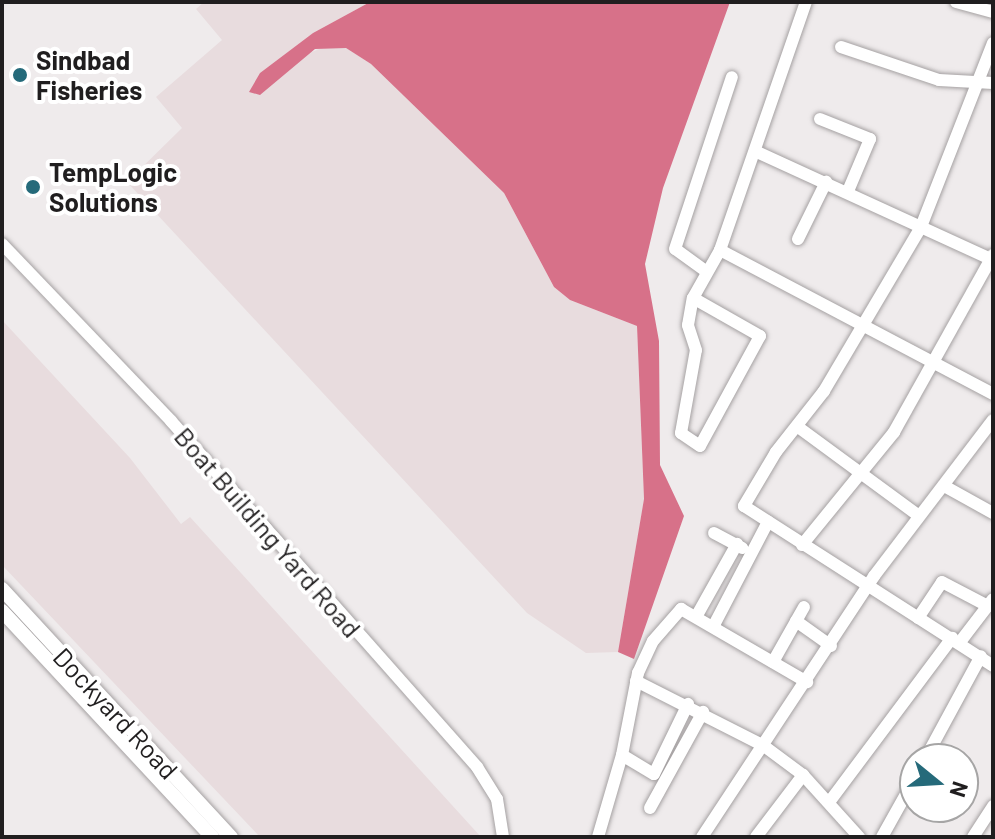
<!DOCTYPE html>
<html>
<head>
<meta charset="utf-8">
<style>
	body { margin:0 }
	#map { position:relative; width:995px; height:839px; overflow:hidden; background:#efebec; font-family:Barlow,sans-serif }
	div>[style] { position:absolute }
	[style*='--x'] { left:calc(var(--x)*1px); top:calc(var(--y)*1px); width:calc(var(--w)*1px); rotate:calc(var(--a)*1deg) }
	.built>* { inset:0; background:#e8dcde }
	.water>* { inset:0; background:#d77189 }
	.roads { filter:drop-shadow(0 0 2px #a5a1a2) drop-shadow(0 0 2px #a5a1a2) }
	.minor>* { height:12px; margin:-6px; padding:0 6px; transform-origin:6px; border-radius:6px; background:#fff }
	.tertiary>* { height:14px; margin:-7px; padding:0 7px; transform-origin:7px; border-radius:7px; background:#fff }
	.dots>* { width:22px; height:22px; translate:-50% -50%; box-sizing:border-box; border:4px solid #fff; border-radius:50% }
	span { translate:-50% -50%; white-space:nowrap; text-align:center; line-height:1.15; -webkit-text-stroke:8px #fff; paint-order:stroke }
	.poi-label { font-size:26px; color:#201e1f; font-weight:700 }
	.left { translate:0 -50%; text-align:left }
	.street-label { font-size:26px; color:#201e1f }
	.frame { position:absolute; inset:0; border:4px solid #201e1f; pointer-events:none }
	.north { position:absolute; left:899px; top:743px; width:80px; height:80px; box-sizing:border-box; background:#fff; border:2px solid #a6a5a5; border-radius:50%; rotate:108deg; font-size:22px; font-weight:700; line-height:32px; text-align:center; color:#201e1f }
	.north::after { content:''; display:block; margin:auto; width:28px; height:36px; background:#256a7a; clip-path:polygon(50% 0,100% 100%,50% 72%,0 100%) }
</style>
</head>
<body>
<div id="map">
	<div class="built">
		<div style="clip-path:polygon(204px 2px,370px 2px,313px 33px,260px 73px,329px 45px,346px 48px,371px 64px,504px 193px,554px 287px,570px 300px,637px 326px,644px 500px,618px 652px,586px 653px,527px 613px,127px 182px,182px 128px,156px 97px,222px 40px,196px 9px)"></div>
		<div style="clip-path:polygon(2px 320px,130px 458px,181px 524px,190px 517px,481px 837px,260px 837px,2px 565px)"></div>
	</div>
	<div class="water">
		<div style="clip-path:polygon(370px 2px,730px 2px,663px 188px,645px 264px,659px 341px,660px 465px,684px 516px,634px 659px,618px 652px,644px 499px,637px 326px,570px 300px,554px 287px,504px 193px,371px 64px,346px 48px,315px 49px,260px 95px,249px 92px,260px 73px,313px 33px)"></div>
	</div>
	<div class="roads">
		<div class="minor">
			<div style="--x:956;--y:2;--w:38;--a:15"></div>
			<div style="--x:993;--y:43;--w:198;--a:111.4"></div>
			<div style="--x:921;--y:227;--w:191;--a:120.6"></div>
			<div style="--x:824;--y:391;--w:78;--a:128.2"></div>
			<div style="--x:776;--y:452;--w:63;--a:120.7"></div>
			<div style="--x:744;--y:506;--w:296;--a:32.7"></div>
			<div style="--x:841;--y:47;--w:103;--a:18.6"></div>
			<div style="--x:939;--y:80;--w:54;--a:3.2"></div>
			<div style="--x:820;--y:119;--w:54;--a:21.8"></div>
			<div style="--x:870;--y:139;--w:56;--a:112.9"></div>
			<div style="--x:757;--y:152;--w:260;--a:24.6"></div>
			<div style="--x:798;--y:239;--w:64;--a:-63.8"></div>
			<div style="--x:2;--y:244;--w:245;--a:46.3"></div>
			<div style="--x:171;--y:421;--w:462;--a:48.5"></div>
			<div style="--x:477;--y:767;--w:38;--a:58"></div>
			<div style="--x:497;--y:799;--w:38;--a:81"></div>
			<div style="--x:720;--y:250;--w:309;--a:27.8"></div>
			<div style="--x:707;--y:272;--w:39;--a:-144"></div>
			<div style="--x:675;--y:249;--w:181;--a:-71.7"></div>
			<div style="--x:693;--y:298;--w:77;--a:29.6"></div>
			<div style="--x:760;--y:336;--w:125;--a:118.6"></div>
			<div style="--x:700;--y:446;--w:23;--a:-146"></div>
			<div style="--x:681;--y:433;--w:84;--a:-79.8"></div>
			<div style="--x:696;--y:350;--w:26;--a:-108"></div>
			<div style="--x:688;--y:325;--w:27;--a:-80"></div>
			<div style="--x:693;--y:298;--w:55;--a:-60.6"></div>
			<div style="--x:720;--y:250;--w:262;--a:-70.9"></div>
			<div style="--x:798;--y:427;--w:150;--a:36.3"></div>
			<div style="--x:946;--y:487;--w:54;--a:29"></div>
			<div style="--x:714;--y:533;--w:32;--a:28"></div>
			<div style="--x:802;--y:545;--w:146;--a:-50.8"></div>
			<div style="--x:894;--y:432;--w:203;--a:-60.8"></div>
			<div style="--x:696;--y:617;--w:84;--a:-60.7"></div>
			<div style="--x:918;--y:618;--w:43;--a:-56.3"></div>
			<div style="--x:942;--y:582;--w:52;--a:27.6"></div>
			<div style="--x:796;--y:621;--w:43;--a:35.5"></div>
			<div style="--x:713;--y:627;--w:119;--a:-62.4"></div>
			<div style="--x:960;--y:642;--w:54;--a:-52.5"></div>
			<div style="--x:773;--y:662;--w:63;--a:-60.6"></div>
			<div style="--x:636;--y:681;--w:144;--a:26.9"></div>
			<div style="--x:764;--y:746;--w:49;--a:36.6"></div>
			<div style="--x:803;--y:775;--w:84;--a:47.9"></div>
			<div style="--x:622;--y:755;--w:37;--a:31"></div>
			<div style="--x:654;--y:774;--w:78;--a:-64.1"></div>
			<div style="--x:925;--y:759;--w:117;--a:-61.5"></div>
			<div style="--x:830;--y:801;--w:204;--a:-53.2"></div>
			<div style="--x:650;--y:808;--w:110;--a:-61.1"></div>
			<div style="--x:598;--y:837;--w:85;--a:-73.7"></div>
			<div style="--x:622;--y:755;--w:84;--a:-79"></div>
			<div style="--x:638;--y:673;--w:35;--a:-65"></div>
			<div style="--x:653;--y:641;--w:43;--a:-48.8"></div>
			<div style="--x:681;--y:609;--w:146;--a:30.1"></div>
			<div style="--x:702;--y:837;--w:313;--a:-56.6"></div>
			<div style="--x:874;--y:576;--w:196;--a:-52.7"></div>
			<div style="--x:756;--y:837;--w:78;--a:-52.8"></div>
			<div style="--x:882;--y:837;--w:68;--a:-60.8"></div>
			<div style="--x:973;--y:837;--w:37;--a:-57"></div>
		</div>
		<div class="tertiary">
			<div style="--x:2;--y:589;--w:338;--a:47.3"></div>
			<div style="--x:2;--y:611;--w:309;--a:47.1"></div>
		</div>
	</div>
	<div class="dots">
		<div style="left:20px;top:75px;background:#256a7a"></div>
		<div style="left:33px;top:187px;background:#256a7a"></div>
	</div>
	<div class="poi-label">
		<span class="left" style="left:36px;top:75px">Sindbad<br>Fisheries</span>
		<span class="left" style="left:49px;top:187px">TempLogic<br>Solutions</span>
	</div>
	<div class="street-label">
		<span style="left:268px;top:532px;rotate:49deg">Boat Building Yard Road</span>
		<span style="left:116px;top:713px;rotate:47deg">Dockyard Road</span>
	</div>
	<div class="frame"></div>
	<div class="north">N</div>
</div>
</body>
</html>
